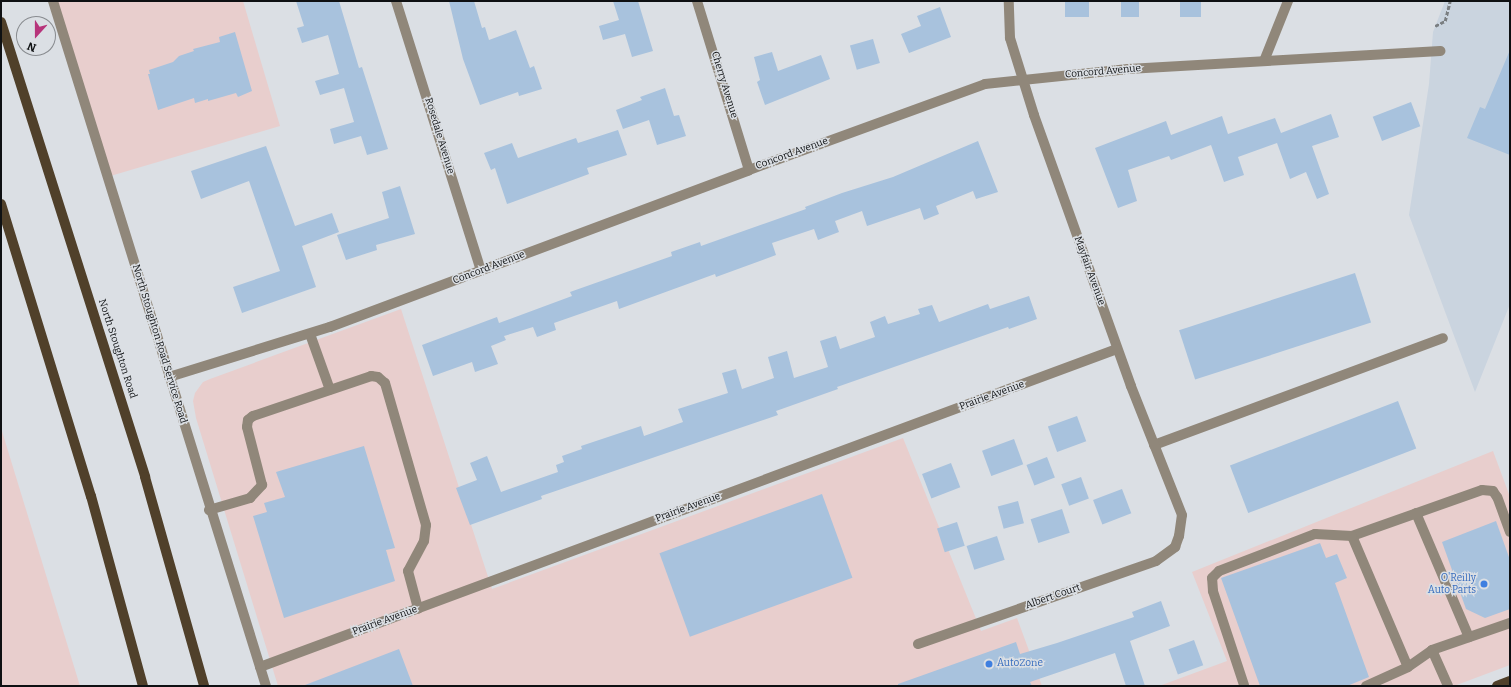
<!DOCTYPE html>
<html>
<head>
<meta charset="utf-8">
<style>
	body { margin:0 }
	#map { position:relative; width:1511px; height:687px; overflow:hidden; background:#dbdfe4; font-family:Bitter,serif }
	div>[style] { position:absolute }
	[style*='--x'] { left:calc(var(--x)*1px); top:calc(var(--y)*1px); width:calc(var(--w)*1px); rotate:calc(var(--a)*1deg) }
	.commercial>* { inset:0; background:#e8cecd }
	.built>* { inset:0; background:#cad4df }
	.building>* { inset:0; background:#a8c2dd; transform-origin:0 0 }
	.path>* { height:2.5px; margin-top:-1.25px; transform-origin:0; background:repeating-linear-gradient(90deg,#7a7e81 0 4px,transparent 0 6px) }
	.service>* { height:10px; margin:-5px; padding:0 5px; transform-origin:5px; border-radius:5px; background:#90877a }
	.minor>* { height:10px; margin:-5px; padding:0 5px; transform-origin:5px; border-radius:5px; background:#90877a }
	.tertiary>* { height:10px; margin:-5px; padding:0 5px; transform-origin:5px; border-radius:5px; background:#90877a }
	.primary>* { height:10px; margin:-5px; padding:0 5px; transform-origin:5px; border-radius:5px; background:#50402a }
	.dots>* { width:11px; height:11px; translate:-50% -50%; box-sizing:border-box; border:2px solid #dbdfe4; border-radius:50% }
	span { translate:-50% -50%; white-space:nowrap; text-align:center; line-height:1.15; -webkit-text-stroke:3px #dbdfe4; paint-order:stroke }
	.street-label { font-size:10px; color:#0e1012 }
	.shop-label { font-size:10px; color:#366cbe }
	.right { translate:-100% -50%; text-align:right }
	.left { translate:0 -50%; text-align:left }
	.frame { position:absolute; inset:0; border:2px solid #0e1012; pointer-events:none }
	.north { position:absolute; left:16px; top:16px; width:40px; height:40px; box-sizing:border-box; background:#dbdfe4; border:1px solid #898c90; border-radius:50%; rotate:201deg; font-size:11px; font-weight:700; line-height:16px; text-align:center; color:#0e1012 }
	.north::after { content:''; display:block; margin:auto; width:14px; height:18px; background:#b7347b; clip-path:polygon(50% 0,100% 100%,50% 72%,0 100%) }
</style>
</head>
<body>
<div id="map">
	<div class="commercial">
		<div style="clip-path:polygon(53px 1px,243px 1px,280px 126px,107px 177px)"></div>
		<div style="clip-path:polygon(401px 309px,492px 589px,903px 438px,981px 631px,1017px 618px,1042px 686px,278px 686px,196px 418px,193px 401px,195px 393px,203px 382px,210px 379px)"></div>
		<div style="clip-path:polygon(1px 428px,80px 686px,1px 686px)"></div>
		<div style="clip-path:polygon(1493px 451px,1510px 497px,1510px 665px,1454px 686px,1159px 686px,1227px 661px,1192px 572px)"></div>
	</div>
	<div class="built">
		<div style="clip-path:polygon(1445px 1px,1510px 1px,1510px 304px,1475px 392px,1409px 215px,1429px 84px,1433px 32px)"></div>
	</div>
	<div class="building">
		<div style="clip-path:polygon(296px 1px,339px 1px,359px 68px,362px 67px,388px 149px,367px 155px,361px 136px,334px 144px,330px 129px,354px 122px,344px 88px,320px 95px,315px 81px,339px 74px,328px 35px,302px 43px,297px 28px,304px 26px)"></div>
		<div style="clip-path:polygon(449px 1px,474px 1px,482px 28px,485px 27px,489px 40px,516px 30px,530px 68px,534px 66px,542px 89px,519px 96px,518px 92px,480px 105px,463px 59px)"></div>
		<div style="clip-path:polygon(613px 1px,638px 1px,653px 51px,632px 57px,625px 34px,603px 40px,599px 26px,619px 20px)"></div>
		<div style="left:1065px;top:1px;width:24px;height:16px"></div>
		<div style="left:1121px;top:1px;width:18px;height:16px"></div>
		<div style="left:1180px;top:1px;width:21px;height:16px"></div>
		<div style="clip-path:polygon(940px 7px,951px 37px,909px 53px,901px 34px,921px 26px,917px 16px)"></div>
		<div style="clip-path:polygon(235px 32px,252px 91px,238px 97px,236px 93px,208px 101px,208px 99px,195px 103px,194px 98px,158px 110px,148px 74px,150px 74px,149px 70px,173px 62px,179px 56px,194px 51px,193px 49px,220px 42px,219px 37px)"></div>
		<div style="left:873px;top:39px;width:25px;height:24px;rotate:74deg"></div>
		<div style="clip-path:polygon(1510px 50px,1510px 155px,1467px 138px,1480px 107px,1485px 109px)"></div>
		<div style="clip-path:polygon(772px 52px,778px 71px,821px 55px,830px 79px,765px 105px,757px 82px,760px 80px,754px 57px)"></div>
		<div style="clip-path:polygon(665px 88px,674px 116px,679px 115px,686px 136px,657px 145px,649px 120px,623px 129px,616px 110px,642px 100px,640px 97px)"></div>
		<div style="left:1411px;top:102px;width:26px;height:41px;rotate:69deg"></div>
		<div style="clip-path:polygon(1331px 114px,1339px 137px,1312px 146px,1329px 194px,1317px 199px,1306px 172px,1290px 179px,1277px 143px,1238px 157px,1244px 175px,1224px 182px,1211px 145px,1171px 160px,1169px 156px,1128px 170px,1137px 201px,1118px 208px,1095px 148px,1166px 121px,1171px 135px,1222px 116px,1228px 134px,1275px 118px,1281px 133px)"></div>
		<div style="clip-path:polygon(618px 130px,627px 155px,587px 168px,589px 174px,507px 204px,495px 168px,491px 170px,484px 153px,512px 143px,518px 158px,576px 138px,578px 143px)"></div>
		<div style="clip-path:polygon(978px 141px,998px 192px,976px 199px,973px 191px,936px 206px,939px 214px,924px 220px,920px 208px,867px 226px,862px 211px,835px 221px,839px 232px,818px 240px,814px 229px,772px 243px,776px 255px,716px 277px,715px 274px,619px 309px,617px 301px,554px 323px,556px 330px,537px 337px,533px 327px,504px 336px,506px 340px,491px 346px,498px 364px,475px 372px,472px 362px,433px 376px,422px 345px,497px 317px,499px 323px,572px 296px,570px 292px,672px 256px,671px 252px,700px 242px,701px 246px,806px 209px,805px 207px,842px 193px,893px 177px)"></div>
		<div style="clip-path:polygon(266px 146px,295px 226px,332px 213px,339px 232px,302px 246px,316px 287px,242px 313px,233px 287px,280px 271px,249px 181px,201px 199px,191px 171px)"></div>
		<div style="clip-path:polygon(400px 186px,415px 234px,376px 245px,377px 250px,346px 260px,337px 235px,389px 218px,382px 192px)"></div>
		<div style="left:1355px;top:273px;width:52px;height:185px;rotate:72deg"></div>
		<div style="clip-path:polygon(1029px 296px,1037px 319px,1009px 329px,1008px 327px,837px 387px,838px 389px,776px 411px,778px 415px,541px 496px,542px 499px,470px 525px,456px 488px,477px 480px,470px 463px,487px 456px,501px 492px,558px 472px,556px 465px,564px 462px,562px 456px,582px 449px,581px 446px,641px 426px,644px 436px,683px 422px,678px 409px,728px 393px,722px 373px,736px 369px,742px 389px,774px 378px,768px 357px,787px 351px,794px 378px,828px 367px,820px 341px,836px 336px,840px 349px,875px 337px,870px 322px,885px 316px,888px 324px,920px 314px,918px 309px,932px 305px,939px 322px,988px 304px,990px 309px)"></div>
		<div style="left:1398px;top:401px;width:51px;height:180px;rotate:69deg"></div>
		<div style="left:1077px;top:416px;width:27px;height:31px;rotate:70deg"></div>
		<div style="left:1014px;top:439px;width:27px;height:34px;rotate:70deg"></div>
		<div style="clip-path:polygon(364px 446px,395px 548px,386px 550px,395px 581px,284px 618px,253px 516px,267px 512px,264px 503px,285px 497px,276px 472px)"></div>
		<div style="left:1047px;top:457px;width:22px;height:22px;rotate:69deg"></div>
		<div style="left:951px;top:463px;width:26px;height:31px;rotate:69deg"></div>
		<div style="left:1081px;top:477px;width:23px;height:21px;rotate:70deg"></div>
		<div style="left:1122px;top:489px;width:26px;height:31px;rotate:69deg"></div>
		<div style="left:822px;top:494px;width:89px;height:173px;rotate:70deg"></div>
		<div style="left:1018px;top:501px;width:23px;height:21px;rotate:75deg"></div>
		<div style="left:1062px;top:509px;width:25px;height:33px;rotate:72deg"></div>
		<div style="clip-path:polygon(1496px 521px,1510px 560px,1510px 609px,1485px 618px,1466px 609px,1442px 542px)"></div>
		<div style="left:957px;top:522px;width:25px;height:21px;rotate:72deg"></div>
		<div style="left:997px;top:536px;width:25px;height:32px;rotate:72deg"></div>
		<div style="clip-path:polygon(1320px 543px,1326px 558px,1337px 554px,1347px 578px,1335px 583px,1369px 677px,1347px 686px,1260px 686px,1221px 578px)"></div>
		<div style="clip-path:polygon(1161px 601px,1170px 626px,1130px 641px,1145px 686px,1126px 686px,1115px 653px,1030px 682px,1032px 686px,898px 686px,898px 684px,1016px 642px,1020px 654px,1057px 643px,1134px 617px,1132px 612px)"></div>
		<div style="left:1194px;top:640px;width:27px;height:27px;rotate:70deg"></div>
		<div style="clip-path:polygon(399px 649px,413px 686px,306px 686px,305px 685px)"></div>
	</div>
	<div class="path">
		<div style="--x:1435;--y:26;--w:11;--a:-27"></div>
		<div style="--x:1445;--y:21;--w:21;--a:-76"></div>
	</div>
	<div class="service">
		<div style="--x:310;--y:334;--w:59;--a:70.3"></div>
		<div style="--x:209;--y:510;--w:43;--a:-16.3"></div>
		<div style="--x:250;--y:498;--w:18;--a:-47"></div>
		<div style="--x:262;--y:485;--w:60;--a:-104.5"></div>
		<div style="--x:247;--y:427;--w:7;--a:-82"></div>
		<div style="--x:248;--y:420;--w:6;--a:-39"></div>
		<div style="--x:253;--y:416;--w:125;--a:-18.7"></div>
		<div style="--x:371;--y:376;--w:7;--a:8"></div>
		<div style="--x:378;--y:377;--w:9;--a:41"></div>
		<div style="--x:385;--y:383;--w:148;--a:73.9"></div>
		<div style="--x:426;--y:525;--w:16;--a:97"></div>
		<div style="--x:424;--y:541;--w:34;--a:118"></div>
		<div style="--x:408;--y:571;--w:39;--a:75"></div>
		<div style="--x:1416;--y:513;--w:135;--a:66.9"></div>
		<div style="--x:1510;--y:532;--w:37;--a:-110"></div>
		<div style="--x:1497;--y:497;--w:7;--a:-124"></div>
		<div style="--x:1493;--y:491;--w:11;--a:-175"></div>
		<div style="--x:1482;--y:490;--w:138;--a:160.5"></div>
		<div style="--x:1352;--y:536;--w:142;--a:66.9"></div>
		<div style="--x:1408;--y:667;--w:29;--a:-35"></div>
		<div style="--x:1432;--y:650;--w:83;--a:-19.1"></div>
		<div style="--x:1432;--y:650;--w:39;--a:66"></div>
		<div style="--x:1244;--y:685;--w:99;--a:-108.3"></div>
		<div style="--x:1213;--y:591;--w:13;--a:-94"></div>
		<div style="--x:1212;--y:578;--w:10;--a:-45"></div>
		<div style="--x:1219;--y:571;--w:103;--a:-21.1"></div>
		<div style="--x:1315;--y:534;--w:37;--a:3"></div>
		<div style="--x:1366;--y:686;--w:46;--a:-24.3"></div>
	</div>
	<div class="minor">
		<div style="--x:396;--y:1;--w:283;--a:72.5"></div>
		<div style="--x:697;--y:1;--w:177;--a:72.9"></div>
		<div style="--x:1264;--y:61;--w:65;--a:-68.2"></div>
		<div style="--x:169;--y:377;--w:169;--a:-17.3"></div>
		<div style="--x:330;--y:327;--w:447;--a:-20.5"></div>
		<div style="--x:749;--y:170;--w:251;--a:-20"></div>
		<div style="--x:985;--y:84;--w:144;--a:-6"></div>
		<div style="--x:1128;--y:69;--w:313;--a:-3.3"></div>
		<div style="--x:1154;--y:445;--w:308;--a:-20.3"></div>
		<div style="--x:918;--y:644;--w:252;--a:-19.2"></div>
		<div style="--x:1156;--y:561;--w:24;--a:-36"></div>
		<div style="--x:1175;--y:547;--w:12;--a:-70"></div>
		<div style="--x:1179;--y:536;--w:21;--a:-82"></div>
		<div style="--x:1182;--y:515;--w:139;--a:-111.6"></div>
		<div style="--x:1131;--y:386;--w:288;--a:-109.7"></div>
		<div style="--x:1034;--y:115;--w:81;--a:-107.3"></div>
		<div style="--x:1010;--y:38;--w:37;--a:-92"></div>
		<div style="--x:260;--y:667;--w:914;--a:-20.36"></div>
	</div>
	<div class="tertiary">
		<div style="--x:53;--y:1;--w:717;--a:72.73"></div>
	</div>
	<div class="primary">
		<div style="--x:1;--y:22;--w:477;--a:72.4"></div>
		<div style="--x:145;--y:477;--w:217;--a:74.2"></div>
		<div style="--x:1;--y:204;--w:306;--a:72.9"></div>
		<div style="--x:91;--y:496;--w:197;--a:74.7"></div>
		<div style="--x:1497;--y:686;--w:14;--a:-21"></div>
	</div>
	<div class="dots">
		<div style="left:1484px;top:584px;background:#3f7fe0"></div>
		<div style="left:989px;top:664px;background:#3f7fe0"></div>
	</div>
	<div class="street-label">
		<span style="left:1103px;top:72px;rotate:-5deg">Concord Avenue</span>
		<span style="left:724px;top:85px;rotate:73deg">Cherry Avenue</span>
		<span style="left:439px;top:136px;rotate:73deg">Rosedale Avenue</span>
		<span style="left:792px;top:154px;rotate:-20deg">Concord Avenue</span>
		<span style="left:489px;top:268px;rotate:-21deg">Concord Avenue</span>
		<span style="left:1089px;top:271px;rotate:70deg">Mayfair Avenue</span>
		<span style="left:159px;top:344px;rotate:73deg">North Stoughton Road Service Road</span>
		<span style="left:117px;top:349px;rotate:72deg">North Stoughton Road</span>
		<span style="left:992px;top:396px;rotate:-20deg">Prairie Avenue</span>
		<span style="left:688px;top:508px;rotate:-20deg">Prairie Avenue</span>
		<span style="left:1053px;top:597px;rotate:-19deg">Albert Court</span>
		<span style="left:385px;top:621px;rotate:-20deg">Prairie Avenue</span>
	</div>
	<div class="shop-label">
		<span class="right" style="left:1476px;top:584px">O'Reilly<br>Auto Parts</span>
		<span class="left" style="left:997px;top:664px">AutoZone</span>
	</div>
	<div class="frame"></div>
	<div class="north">N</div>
</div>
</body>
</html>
